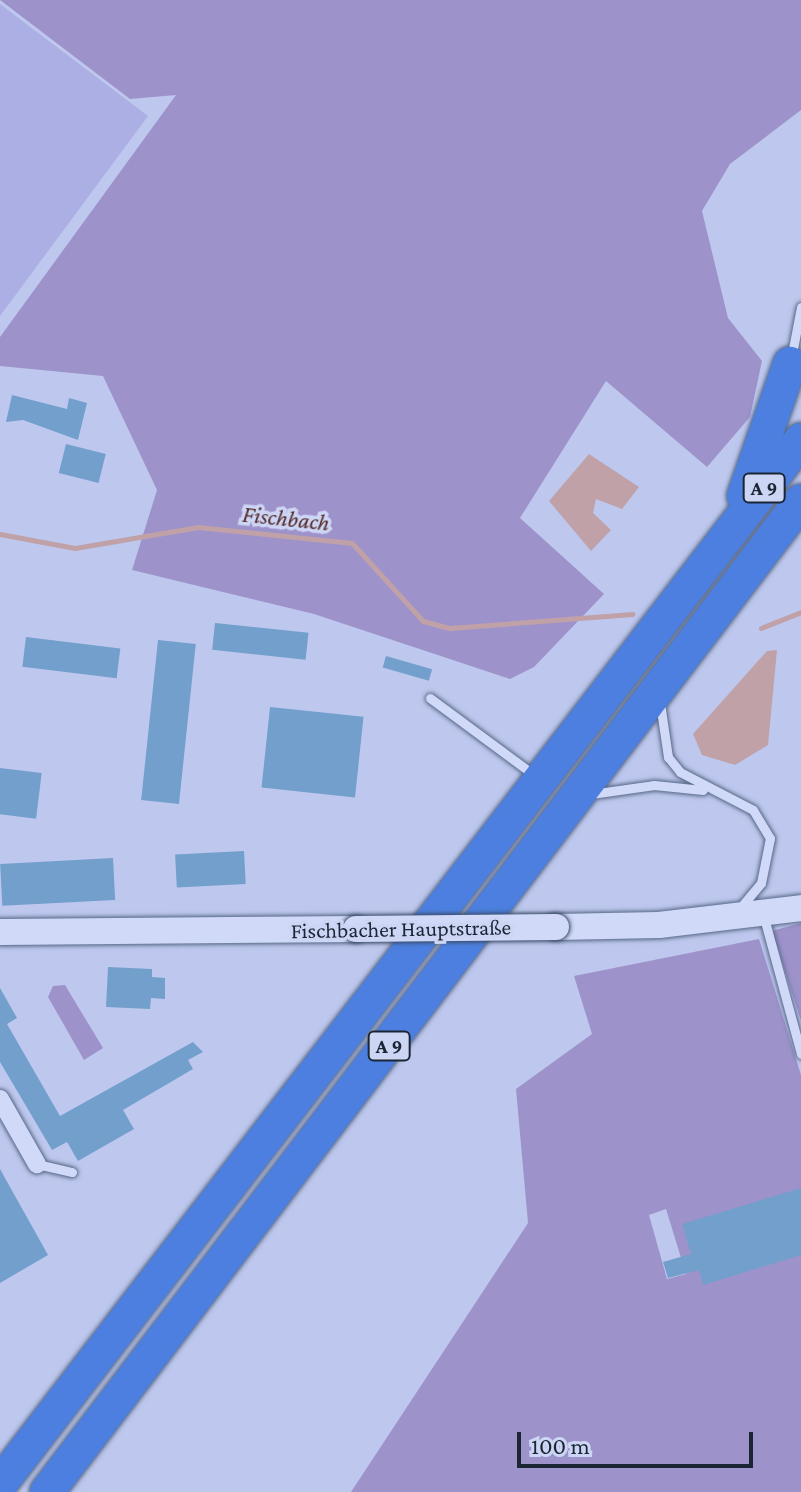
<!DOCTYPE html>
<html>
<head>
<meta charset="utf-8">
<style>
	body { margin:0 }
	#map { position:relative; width:801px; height:1492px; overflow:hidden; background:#bec8ee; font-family:"Crimson Pro",serif }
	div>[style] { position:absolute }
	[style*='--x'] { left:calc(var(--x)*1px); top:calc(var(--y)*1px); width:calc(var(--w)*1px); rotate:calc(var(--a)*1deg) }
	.farmland>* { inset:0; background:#abafe3 }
	.green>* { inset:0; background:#9e92cb }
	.water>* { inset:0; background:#bfa1a7 }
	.stream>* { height:5px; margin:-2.5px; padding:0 2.5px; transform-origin:2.5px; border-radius:2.5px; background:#bfa1a7 }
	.building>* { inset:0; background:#739fcc; transform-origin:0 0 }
	.roads { filter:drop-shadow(0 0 2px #576886) drop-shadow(0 0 2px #576886) }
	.service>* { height:9px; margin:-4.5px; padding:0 4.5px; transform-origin:4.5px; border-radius:4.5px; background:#d1d9f9 }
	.minor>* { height:18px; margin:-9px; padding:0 9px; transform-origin:9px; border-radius:9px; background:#d1d9f9 }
	.secondary>* { height:26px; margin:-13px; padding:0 13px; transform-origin:13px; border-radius:13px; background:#d1d9f9 }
	.motorway>* { height:34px; margin:-17px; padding:0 17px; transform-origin:17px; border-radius:17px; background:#4c7fdf }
	.bridges { filter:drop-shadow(0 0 2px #3a4c67) drop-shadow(0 0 2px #3a4c67) }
	.secondary-bridge>* { height:26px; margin:-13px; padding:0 13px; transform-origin:13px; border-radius:13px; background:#d1d9f9 }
	span { translate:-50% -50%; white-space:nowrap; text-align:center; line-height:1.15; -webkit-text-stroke:7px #cdd5f5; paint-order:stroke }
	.shield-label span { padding:2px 6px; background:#cdd5f5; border:2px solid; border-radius:6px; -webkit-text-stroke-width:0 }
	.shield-label { font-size:20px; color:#1b2635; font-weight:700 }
	.street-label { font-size:22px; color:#1b2635 }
	.water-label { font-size:24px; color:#552c2a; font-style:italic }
	.scale { position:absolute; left:517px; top:1432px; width:236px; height:36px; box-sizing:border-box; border:4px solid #1b2635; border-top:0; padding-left:10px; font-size:24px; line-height:28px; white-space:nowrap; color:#1b2635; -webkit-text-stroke:6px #cdd5f5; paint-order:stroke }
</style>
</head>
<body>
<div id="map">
	<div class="farmland">
		<div style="clip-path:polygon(0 4px,148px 116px,0 316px)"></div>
	</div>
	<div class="green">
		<div style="clip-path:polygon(0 0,801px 0,801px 110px,730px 164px,702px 211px,728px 318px,762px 361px,750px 417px,707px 467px,606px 381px,520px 518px,604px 594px,534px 667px,510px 679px,314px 614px,132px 570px,157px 490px,103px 376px,0 366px,0 337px,176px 95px,130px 99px)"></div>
		<div style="clip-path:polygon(801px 923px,801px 1021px,772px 931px)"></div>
		<div style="clip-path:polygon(evenodd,759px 939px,801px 1075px,801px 1492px,351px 1492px,528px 1223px,516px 1089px,592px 1034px,574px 976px,759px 939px,666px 1209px,686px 1274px,667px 1279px,649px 1215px,666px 1209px)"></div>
		<div style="clip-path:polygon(65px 985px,103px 1048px,84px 1060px,48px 997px,53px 986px)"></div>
	</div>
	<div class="water">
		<div style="clip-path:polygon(589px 454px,639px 487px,622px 509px,596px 499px,593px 513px,611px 530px,591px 551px,549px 501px)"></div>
		<div style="clip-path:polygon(777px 650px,768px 745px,735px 765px,702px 755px,693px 734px,767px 651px)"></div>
	</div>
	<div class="stream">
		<div style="--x:0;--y:534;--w:76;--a:10.6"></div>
		<div style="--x:75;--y:548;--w:125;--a:-9.7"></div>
		<div style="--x:198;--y:527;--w:155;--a:5.9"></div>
		<div style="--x:352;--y:543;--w:105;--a:47.7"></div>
		<div style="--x:423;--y:621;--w:28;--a:15"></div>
		<div style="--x:450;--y:628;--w:183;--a:-4.4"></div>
		<div style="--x:761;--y:628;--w:43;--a:-21.8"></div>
	</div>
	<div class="building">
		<div style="clip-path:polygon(12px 395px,67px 409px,69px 398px,87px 403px,78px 440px,23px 420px,6px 422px)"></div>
		<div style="left:66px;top:444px;width:41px;height:30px;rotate:14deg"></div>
		<div style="left:215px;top:623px;width:94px;height:27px;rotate:6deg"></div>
		<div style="left:26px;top:637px;width:95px;height:30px;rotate:7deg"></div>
		<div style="left:158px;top:640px;width:38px;height:161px;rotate:6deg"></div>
		<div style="left:386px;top:656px;width:48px;height:12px;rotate:16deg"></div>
		<div style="left:270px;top:707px;width:94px;height:81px;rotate:6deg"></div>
		<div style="left:0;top:768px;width:42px;height:46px;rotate:7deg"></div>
		<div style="left:244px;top:851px;width:33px;height:69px;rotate:87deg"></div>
		<div style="left:113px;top:858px;width:42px;height:113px;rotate:87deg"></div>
		<div style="clip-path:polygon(108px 967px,152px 969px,152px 977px,165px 978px,165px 999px,151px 998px,150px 1009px,106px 1007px)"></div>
		<div style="clip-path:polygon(0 988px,17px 1018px,7px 1024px,60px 1116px,193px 1042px,203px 1052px,188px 1060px,193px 1069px,123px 1110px,134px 1129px,78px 1161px,67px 1142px,52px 1150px,0 1062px)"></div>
		<div style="clip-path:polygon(0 1169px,48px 1255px,0 1283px)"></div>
		<div style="clip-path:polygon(801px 1188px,801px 1255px,703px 1285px,699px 1270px,668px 1278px,663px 1262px,691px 1254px,682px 1224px)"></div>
	</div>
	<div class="roads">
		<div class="service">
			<div style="--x:791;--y:359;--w:53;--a:-79.1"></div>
			<div style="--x:430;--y:698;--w:129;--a:36.5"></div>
			<div style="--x:660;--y:703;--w:55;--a:81.6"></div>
			<div style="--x:668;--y:757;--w:19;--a:51"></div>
			<div style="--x:680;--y:772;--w:82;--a:27.5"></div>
			<div style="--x:753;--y:810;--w:33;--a:59"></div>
			<div style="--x:770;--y:838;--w:46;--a:101.3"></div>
			<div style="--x:761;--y:883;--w:31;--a:130"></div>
			<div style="--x:591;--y:794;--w:64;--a:-8.1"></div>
			<div style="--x:654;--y:785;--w:49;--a:5.8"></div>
			<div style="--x:763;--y:914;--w:145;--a:74.8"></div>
			<div style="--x:37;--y:1164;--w:36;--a:13"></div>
		</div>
		<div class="minor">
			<div style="--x:0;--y:1099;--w:75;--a:60.4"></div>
		</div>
		<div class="secondary">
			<div style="--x:556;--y:927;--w:103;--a:-1.1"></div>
			<div style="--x:659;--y:925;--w:143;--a:-6.8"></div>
			<div style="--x:0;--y:932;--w:356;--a:-0.5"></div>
		</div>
		<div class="motorway">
			<div style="--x:744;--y:496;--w:140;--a:-70.8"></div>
			<div style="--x:0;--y:1484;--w:1316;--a:-52.5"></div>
			<div style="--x:47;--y:1492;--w:1245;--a:-52.73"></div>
		</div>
	</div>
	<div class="bridges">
		<div class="secondary-bridge">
			<div style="--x:356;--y:929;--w:200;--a:-0.6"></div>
		</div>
	</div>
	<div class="shield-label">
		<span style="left:764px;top:488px">A 9</span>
		<span style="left:389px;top:1046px">A 9</span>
	</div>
	<div class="street-label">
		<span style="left:401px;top:929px;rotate:-1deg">Fischbacher Hauptstraße</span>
	</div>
	<div class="water-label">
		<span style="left:286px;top:518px;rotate:6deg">Fischbach</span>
	</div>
	<div class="scale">100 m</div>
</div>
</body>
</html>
